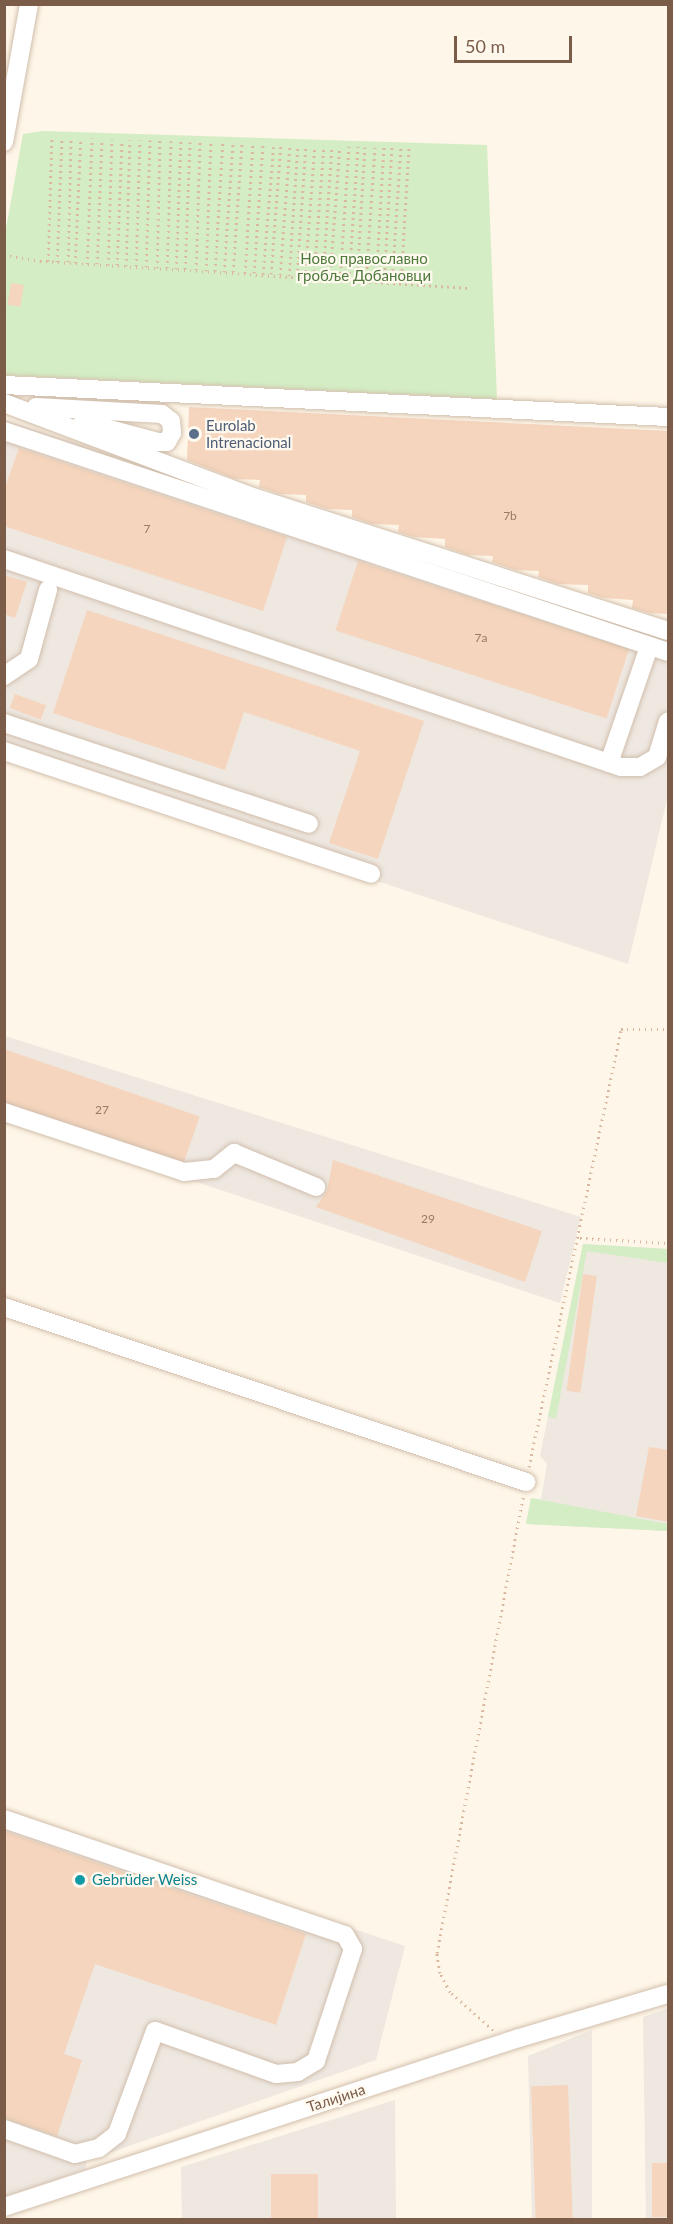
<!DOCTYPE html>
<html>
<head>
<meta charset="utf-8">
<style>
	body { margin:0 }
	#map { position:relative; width:673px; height:2224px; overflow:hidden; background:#fef6e8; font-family:Lato,sans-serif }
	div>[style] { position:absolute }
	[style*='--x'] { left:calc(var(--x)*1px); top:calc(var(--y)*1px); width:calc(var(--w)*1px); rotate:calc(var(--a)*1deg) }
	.industrial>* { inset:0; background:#eee8e1 }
	.green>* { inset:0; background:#d4edc4 }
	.building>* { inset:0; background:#f5d5bd; transform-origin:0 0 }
	.path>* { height:3px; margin-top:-1.5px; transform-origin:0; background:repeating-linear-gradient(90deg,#dbb8a0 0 1.5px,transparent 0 6px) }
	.roads { filter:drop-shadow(0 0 2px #d1beac) drop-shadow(0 0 2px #d1beac) }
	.minor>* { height:18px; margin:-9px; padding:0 9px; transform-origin:9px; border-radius:9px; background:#fff }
	.dots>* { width:16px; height:16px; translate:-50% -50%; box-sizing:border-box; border:3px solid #fff9ef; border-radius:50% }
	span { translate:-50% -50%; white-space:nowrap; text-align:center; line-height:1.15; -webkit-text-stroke:4.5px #fff9ef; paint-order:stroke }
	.number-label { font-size:12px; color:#997a66 }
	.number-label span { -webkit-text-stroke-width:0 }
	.park-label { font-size:15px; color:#4e7a3d }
	.service-label { font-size:15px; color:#4e5e75 }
	.left { translate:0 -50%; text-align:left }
	.culture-label { font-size:15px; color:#0d838f }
	.street-label { font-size:15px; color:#7a5c49 }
	.frame { position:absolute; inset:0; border:6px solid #7a5c49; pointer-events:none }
	.scale { position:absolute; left:454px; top:36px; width:118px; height:27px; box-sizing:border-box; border:3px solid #7a5c49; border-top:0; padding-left:8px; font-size:18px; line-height:21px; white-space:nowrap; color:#7a5c49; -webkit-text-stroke:4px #fff9ef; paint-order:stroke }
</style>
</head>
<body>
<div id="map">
	<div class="industrial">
		<div style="clip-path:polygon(5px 420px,668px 638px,668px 795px,628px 964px,5px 758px)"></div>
		<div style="clip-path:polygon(5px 1036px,581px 1217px,560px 1303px,5px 1118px)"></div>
		<div style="clip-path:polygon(583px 1244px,668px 1249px,668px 1531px,526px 1524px,531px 1498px,541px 1499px,547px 1464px,540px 1456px)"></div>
		<div style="clip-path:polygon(5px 1813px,405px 1946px,376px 2060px,92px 2159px,86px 2157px,86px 2169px,5px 2198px)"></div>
		<div style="clip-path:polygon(668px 2008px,668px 2219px,646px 2219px,643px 2017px)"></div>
		<div style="clip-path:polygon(592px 2030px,592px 2219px,532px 2219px,528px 2056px)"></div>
		<div style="clip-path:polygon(395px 2100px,396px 2219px,182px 2219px,181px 2167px)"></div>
	</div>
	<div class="green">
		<div style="clip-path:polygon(43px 131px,487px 145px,497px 399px,5px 375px,5px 234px,23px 134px)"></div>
		<div style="clip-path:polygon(583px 1244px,668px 1249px,668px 1263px,587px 1251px,556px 1419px,548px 1416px)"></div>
		<div style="clip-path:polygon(531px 1498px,668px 1524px,668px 1531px,526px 1524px)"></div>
	</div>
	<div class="building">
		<div style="left:11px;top:283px;width:13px;height:22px;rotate:9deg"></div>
		<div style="clip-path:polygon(189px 407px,669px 431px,669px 614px,649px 613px,632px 608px,633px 600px,603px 598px,588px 593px,588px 585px,558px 584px,538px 577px,539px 571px,515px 570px,492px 562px,493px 556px,468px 555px,445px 547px,445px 539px,414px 537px,398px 532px,399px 525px,372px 524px,352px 517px,352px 510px,327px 509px,306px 502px,306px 495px,280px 494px,259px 487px,260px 480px,235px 479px,187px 460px)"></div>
		<div style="clip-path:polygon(19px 448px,287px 537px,263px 611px,4px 526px,4px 490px)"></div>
		<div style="left:358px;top:561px;width:285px;height:73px;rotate:18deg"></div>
		<div style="clip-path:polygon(4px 575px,27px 582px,15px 618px,4px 614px)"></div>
		<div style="clip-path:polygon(87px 610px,424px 721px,378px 859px,329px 843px,360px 751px,244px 712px,225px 770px,53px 713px)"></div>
		<div style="left:15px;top:694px;width:33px;height:15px;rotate:20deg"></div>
		<div style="left:4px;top:1049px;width:207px;height:52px;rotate:19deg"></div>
		<div style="clip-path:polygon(333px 1160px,542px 1231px,525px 1282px,316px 1207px,327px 1191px)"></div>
		<div style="left:583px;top:1274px;width:14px;height:118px;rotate:8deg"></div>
		<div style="clip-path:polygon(649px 1447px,669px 1450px,669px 1522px,636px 1516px)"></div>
		<div style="clip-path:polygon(4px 1831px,306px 1934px,276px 2025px,95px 1964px,64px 2054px,82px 2060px,57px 2136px,4px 2118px)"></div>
		<div style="left:568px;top:2085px;width:135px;height:37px;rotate:88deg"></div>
		<div style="left:652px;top:2163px;width:17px;height:54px"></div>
		<div style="left:318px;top:2174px;width:46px;height:47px;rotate:90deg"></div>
	</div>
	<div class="path">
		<div style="--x:4;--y:255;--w:36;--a:9"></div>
		<div style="--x:40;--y:261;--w:432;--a:3.6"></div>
		<div style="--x:48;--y:261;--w:124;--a:-88.2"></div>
		<div style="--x:57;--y:262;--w:124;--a:-87.7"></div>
		<div style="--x:68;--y:262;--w:124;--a:-88.6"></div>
		<div style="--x:75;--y:263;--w:125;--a:-87.3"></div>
		<div style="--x:87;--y:264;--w:126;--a:-87.7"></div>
		<div style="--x:97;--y:264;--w:125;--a:-87.7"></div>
		<div style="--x:108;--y:265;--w:126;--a:-88.2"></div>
		<div style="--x:117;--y:265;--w:125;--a:-87.7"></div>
		<div style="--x:126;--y:266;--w:126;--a:-88.2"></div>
		<div style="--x:136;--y:266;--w:126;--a:-88.2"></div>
		<div style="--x:146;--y:267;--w:127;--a:-88.2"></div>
		<div style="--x:157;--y:268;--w:128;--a:-88.7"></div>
		<div style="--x:167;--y:268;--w:127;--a:-88.2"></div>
		<div style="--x:176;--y:269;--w:128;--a:-87.8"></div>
		<div style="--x:185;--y:269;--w:127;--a:-87.7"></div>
		<div style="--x:196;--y:270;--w:128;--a:-88.2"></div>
		<div style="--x:206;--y:271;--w:129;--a:-87.8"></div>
		<div style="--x:215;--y:271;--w:129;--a:-86.5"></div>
		<div style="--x:224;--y:272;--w:129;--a:-86"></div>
		<div style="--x:233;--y:272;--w:129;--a:-86"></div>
		<div style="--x:245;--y:273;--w:130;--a:-86.5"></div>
		<div style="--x:254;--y:273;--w:129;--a:-86"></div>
		<div style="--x:263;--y:274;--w:130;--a:-85.2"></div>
		<div style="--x:271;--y:274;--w:130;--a:-85.6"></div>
		<div style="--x:280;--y:275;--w:131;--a:-85.6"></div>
		<div style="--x:289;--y:276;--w:131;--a:-86.1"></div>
		<div style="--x:297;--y:276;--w:131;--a:-86.1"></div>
		<div style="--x:305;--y:277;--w:132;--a:-85.7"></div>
		<div style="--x:314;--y:277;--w:132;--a:-85.7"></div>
		<div style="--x:323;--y:277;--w:131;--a:-86.1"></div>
		<div style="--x:330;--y:278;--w:132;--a:-85.7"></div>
		<div style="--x:340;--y:279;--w:133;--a:-86.1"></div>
		<div style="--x:349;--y:279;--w:133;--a:-86.1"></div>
		<div style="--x:357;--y:280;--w:133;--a:-86.6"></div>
		<div style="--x:366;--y:280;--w:133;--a:-86.1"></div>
		<div style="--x:376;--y:281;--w:134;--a:-86.6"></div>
		<div style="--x:384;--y:281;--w:134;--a:-86.6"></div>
		<div style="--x:392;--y:282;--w:134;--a:-86.2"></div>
		<div style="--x:401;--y:282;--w:134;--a:-86.6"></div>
		<div style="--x:580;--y:1238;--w:88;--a:3.3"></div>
		<div style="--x:529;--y:1467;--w:448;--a:-78.1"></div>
		<div style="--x:621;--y:1029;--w:47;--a:0"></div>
		<div style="--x:493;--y:2030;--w:57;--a:-138.5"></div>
		<div style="--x:450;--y:1992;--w:21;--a:-118"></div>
		<div style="--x:440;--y:1973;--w:20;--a:-99"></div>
		<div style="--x:437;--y:1953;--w:464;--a:-79.3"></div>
	</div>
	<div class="roads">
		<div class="minor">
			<div style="--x:4;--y:142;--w:140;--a:-79.7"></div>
			<div style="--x:4;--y:385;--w:665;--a:2.76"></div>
			<div style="--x:4;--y:403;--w:260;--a:20.7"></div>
			<div style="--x:247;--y:495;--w:442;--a:17.9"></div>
			<div style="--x:36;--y:407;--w:126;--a:3.2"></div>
			<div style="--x:162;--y:414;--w:11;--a:38"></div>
			<div style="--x:171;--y:421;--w:12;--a:85"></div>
			<div style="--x:172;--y:433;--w:10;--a:119"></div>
			<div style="--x:167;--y:442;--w:9;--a:180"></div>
			<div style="--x:158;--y:442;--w:78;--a:-165.1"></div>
			<div style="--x:4;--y:431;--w:700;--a:18.41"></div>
			<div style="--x:4;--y:559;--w:651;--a:18.63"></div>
			<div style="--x:621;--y:767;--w:19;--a:0"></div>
			<div style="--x:640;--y:767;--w:20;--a:-30"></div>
			<div style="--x:657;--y:757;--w:37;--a:-73"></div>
			<div style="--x:4;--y:676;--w:30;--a:-34"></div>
			<div style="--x:29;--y:659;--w:72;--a:-74.6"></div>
			<div style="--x:4;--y:723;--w:321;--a:18.3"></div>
			<div style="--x:4;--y:751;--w:387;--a:18.5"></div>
			<div style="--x:609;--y:763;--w:123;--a:-71"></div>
			<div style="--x:4;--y:1112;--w:190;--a:18.4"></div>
			<div style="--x:184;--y:1172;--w:30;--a:-6"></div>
			<div style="--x:214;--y:1169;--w:26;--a:-39"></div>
			<div style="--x:234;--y:1153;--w:89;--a:22.5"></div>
			<div style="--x:4;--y:1307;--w:551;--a:18.53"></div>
			<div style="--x:4;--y:1819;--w:360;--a:18.8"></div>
			<div style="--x:345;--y:1935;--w:16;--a:60"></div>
			<div style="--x:353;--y:1949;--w:118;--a:108.3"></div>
			<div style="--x:316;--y:2061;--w:21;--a:149"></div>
			<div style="--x:298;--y:2072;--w:22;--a:175"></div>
			<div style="--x:276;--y:2074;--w:128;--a:-160.4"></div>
			<div style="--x:155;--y:2031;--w:110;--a:110.3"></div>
			<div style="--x:117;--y:2134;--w:23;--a:142"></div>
			<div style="--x:99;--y:2148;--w:25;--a:166"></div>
			<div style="--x:75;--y:2154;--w:75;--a:-160.6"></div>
			<div style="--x:4;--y:2207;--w:542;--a:-18.17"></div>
			<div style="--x:519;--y:2038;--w:155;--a:-16.5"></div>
		</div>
	</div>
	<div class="dots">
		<div style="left:194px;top:434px;background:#5c6f8a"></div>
		<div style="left:80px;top:1880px;background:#0f9aa8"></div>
	</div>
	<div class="number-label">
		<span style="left:510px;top:516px">7b</span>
		<span style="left:147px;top:529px">7</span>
		<span style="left:481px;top:638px">7a</span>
		<span style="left:102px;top:1110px">27</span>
		<span style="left:428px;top:1219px">29</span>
	</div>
	<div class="park-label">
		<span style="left:364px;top:267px">Ново православно<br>гробље Добановци</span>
	</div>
	<div class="service-label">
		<span class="left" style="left:206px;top:434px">Eurolab<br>Intrenacional</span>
	</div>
	<div class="culture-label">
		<span class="left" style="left:92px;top:1880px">Gebrüder Weiss</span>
	</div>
	<div class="street-label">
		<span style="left:336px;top:2098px;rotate:-18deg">Талијина</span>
	</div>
	<div class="frame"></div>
	<div class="scale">50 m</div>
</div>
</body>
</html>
